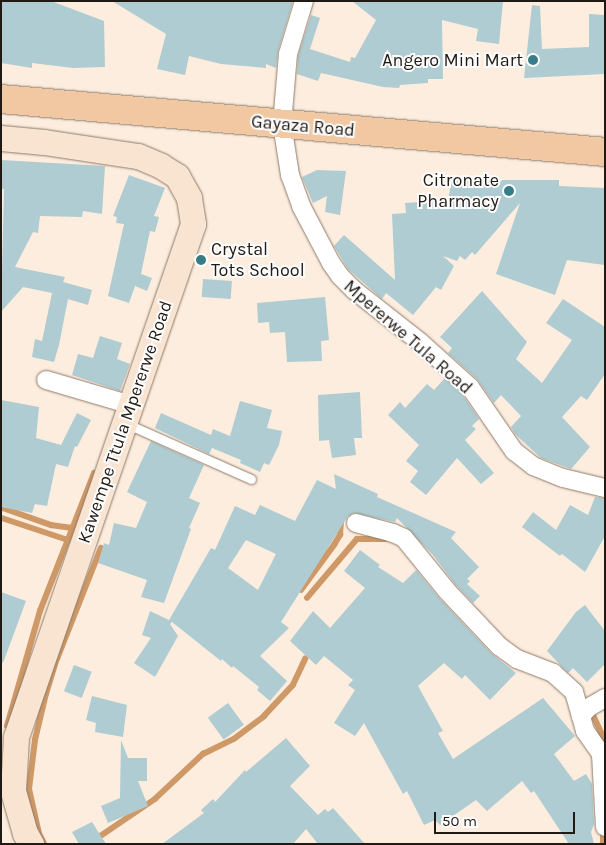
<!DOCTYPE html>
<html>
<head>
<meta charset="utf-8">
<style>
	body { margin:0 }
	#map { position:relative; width:606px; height:845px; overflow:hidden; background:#fdedde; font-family:Karla,sans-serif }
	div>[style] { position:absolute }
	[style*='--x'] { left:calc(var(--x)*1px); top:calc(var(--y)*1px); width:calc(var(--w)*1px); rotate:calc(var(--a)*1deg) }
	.stream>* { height:5.5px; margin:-2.75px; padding:0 2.75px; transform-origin:2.75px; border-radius:2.75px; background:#ce9967 }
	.building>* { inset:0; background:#aeccd1; transform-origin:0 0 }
	.roads { filter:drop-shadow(0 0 1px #8c7a69) drop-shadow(0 0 1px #8c7a69) }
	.lane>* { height:9px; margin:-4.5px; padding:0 4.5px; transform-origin:4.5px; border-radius:4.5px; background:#fff }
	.street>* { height:18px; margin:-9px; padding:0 9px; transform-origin:9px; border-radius:9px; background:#fff }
	.secondary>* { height:25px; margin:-12.5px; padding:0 12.5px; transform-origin:12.5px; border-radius:12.5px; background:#f8e4d0 }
	.primary>* { height:28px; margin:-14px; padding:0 14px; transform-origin:14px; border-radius:14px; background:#f1c8a1 }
	.dots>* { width:14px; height:14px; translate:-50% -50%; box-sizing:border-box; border:2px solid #fdfdfd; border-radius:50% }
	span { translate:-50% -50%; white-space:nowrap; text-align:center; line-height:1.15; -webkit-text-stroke:4px #fdfdfd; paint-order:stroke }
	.poi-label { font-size:18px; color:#211a14 }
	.right { translate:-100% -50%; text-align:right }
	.left { translate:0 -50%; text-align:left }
	.street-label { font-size:18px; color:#211a14 }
	.frame { position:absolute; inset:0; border:2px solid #211a14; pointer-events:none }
	.scale { position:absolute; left:434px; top:812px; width:141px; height:22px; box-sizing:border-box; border:2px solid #211a14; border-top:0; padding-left:6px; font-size:15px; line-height:18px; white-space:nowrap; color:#211a14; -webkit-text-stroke:4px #fdfdfd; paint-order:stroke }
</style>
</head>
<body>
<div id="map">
	<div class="stream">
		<div style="--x:3;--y:508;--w:51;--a:19.5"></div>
		<div style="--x:51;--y:525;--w:21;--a:8"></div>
		<div style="--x:2;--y:518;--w:70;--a:18.4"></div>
		<div style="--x:301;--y:590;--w:56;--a:-53.7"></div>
		<div style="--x:334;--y:545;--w:12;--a:-59"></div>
		<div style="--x:340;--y:535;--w:14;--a:-86"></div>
		<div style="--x:307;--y:598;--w:77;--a:-49.7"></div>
		<div style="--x:357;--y:539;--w:28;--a:0"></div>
		<div style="--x:591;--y:710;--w:33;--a:65"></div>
		<div style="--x:7;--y:726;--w:120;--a:-74"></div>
		<div style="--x:40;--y:611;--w:148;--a:-68.6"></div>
		<div style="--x:96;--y:839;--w:71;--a:-34.1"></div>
		<div style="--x:155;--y:799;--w:66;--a:-43.2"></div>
		<div style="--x:203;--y:754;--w:34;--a:-26"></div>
		<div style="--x:234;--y:739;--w:38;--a:-37"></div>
		<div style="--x:264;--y:716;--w:42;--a:-46.9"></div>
		<div style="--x:293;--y:685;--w:29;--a:-65"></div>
		<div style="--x:44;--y:844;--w:11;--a:-117"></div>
		<div style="--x:39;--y:834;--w:46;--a:-102.5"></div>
		<div style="--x:29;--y:789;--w:49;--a:-83"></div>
		<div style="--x:35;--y:740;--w:47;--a:-76.6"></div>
		<div style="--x:46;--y:694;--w:37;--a:-73"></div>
		<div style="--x:57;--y:659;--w:119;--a:-68.4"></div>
		<div style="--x:603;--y:844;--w:16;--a:-90"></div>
	</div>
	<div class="building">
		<div style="clip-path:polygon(1px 1px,51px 1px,104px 21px,105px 67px,73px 68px,32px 63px,32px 68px,1px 63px)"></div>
		<div style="clip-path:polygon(112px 1px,293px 1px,278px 51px,276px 68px,266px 64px,266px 68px,221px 64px,189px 56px,185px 75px,157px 69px,166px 34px)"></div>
		<div style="clip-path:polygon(352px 1px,503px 1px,499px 44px,476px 41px,478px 29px,442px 20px,443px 79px,428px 79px,428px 83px,400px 85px,399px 88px,383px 87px,321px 73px,318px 81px,297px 74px,298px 56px,311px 15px,320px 18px,310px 49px,350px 62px,351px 57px,355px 58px,376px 20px)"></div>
		<div style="clip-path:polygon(532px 5px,540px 6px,542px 49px,589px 47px,589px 14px,605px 15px,605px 74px,524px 78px)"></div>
		<div style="clip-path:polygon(1px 160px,105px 166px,102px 214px,83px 211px,82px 217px,40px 216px,38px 233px,33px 232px,15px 267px,65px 277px,63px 282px,92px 290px,88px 305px,68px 299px,59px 345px,54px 362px,32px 357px,35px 339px,42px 341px,52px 293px,23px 287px,1px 312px,4px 189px,1px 189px)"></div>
		<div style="clip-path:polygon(317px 170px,346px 171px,340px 215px,325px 212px,327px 196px,313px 203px,302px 177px)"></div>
		<div style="clip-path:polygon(129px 175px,165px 188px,154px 216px,159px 217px,155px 232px,150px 231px,141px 274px,152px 278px,147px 291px,135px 286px,129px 303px,108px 296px,124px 224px,116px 223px,117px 217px,113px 216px)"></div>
		<div style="clip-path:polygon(452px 179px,500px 182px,500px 180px,559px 180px,559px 186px,605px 188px,605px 265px,567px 260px,555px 295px,496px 274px,520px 203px,475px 255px,472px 252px,465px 260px,460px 256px,457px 261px,443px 256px,454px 266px,441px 290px,436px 287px,413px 315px,386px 293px,382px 299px,348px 269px,334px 246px,344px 235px,395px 280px,392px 214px,406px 213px,405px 203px,448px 200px)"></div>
		<div style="left:203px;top:279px;width:29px;height:18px;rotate:4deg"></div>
		<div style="clip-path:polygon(482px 291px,527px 342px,516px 359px,542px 383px,572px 340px,546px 323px,563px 299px,605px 327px,605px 374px,587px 400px,581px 396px,562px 417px,590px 447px,571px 469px,541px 458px,515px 434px,511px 427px,521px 416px,501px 395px,494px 403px,477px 379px,448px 353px,452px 348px,440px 337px)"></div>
		<div style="clip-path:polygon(325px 297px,329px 340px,321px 341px,322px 361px,287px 362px,285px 332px,270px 333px,269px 322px,258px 323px,257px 303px)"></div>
		<div style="clip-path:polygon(100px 336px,122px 343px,117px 359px,130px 364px,120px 391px,72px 375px,78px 354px,93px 358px)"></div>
		<div style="clip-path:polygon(445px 378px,462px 394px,479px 419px,472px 426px,476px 429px,465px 440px,494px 473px,481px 484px,457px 458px,426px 495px,410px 482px,418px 471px,406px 461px,419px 445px,388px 415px,400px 402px,405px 408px,427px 384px,434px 390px)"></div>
		<div style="clip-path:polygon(360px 392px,362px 438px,354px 438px,356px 455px,332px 458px,329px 440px,319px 441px,318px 395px)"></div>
		<div style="clip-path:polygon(1px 400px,39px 407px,36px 438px,61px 445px,77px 413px,91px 420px,77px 447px,75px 446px,68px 467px,56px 464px,47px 506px,35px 504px,32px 513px,1px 507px)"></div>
		<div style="clip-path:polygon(240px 401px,272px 410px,267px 428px,282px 431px,279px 445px,269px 465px,264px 463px,260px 472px,240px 463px,241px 460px,212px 448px,209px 454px,155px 428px,161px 413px,211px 435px,213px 429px,230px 436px)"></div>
		<div style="clip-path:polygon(151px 441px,204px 465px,189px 498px,200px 503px,189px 528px,191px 529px,164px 603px,141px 597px,147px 580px,98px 563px,104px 543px,109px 545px,114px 523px,136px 528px,147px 502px,127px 492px)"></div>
		<div style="clip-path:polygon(evenodd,334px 474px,378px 494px,377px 497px,456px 532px,451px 538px,479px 567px,467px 579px,470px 581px,467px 584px,480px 596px,473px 603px,455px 584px,433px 555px,397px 518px,395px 522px,354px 513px,348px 516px,281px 622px,289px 628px,260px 656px,287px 681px,270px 701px,257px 690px,259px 687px,233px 666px,232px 668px,222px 659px,221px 661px,172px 622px,170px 624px,178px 636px,155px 677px,134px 663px,151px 638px,142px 635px,150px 611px,169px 620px,211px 548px,215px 550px,235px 506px,255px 515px,260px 505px,295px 521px,317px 480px,336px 489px,334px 474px,246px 540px,276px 554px,258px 590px,228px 568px,246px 540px)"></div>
		<div style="clip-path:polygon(595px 497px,605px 498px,605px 536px,585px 572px,562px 554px,560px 556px,522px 527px,533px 512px,556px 530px,570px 505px,588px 515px)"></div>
		<div style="clip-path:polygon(360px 550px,380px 565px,378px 567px,403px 583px,416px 570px,439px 598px,491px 653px,516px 673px,490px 700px,465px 675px,462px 679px,444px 663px,418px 686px,443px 731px,438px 733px,453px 759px,543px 698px,575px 736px,554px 754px,574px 781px,586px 774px,592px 784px,594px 824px,591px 832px,594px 844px,569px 844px,534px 791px,531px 793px,522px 781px,487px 811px,476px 800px,440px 825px,435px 820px,424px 825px,407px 791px,403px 794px,364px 723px,355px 736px,334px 723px,355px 690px,348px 685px,353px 680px,324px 656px,316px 665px,290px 641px,313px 611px,330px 628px,365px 588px,344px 571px)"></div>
		<div style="clip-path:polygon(1px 592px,26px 601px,3px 663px,1px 662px)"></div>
		<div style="clip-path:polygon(585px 605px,605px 631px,605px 664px,587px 682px,573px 668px,568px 673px,547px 651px,576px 612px)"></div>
		<div style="left:74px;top:665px;width:19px;height:28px;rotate:21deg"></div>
		<div style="clip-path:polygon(92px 696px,127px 705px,123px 737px,95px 732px,96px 723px,86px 720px)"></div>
		<div style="left:228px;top:703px;width:27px;height:25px;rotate:54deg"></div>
		<div style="clip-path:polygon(286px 738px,310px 766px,290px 786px,318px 815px,325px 809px,328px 812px,333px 808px,365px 844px,318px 844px,306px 829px,293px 844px,162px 844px,204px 813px,201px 810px,213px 799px,215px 802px,245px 770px,246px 772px)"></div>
		<div style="clip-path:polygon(121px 740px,128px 758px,147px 758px,147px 781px,138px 781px,148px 806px,108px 823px,101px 806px,120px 798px)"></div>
		<div style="clip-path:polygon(92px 822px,106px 844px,79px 844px,72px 832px)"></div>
	</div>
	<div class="roads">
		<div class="lane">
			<div style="--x:125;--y:423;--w:138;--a:24"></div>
		</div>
		<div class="street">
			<div style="--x:304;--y:1;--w:55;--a:106.8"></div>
			<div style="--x:288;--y:54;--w:70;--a:94.9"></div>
			<div style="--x:282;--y:124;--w:52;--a:81.1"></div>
			<div style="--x:290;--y:175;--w:33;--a:70"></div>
			<div style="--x:301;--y:206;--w:64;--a:62.2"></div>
			<div style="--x:331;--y:263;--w:16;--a:55"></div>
			<div style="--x:340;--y:276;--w:20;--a:45"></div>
			<div style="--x:354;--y:290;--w:85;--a:38.3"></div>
			<div style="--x:421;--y:343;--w:66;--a:41.9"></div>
			<div style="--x:470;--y:387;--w:78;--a:55.5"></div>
			<div style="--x:514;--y:451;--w:24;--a:38"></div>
			<div style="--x:533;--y:466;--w:32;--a:22"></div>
			<div style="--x:563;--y:478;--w:43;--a:13.4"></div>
			<div style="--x:46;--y:380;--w:89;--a:16.4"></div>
			<div style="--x:356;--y:523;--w:38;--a:15"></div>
			<div style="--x:393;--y:533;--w:12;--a:24"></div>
			<div style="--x:404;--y:538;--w:68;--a:50.9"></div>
			<div style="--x:447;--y:591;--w:76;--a:46.6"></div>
			<div style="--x:499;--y:646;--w:22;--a:36"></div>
			<div style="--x:517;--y:659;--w:39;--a:21"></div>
			<div style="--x:553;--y:673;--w:28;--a:42"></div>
			<div style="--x:574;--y:692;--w:25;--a:74"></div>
			<div style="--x:605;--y:698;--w:20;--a:150"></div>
			<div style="--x:588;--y:708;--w:11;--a:131"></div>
			<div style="--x:581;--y:716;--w:16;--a:75"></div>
			<div style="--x:585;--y:731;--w:28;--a:55"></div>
			<div style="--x:601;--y:754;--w:73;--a:86.9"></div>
		</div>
		<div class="secondary">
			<div style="--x:1;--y:138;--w:43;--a:5.3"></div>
			<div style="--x:44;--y:142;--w:95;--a:8.5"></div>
			<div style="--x:138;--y:156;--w:25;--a:23"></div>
			<div style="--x:161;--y:166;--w:19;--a:32"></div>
			<div style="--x:177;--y:176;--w:25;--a:61"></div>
			<div style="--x:189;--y:198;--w:26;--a:81"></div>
			<div style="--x:193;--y:224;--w:543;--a:109.04"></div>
			<div style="--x:16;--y:737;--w:54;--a:93.2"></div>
			<div style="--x:13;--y:791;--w:44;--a:74.1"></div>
			<div style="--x:25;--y:833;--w:13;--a:61"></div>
		</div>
		<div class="primary">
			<div style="--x:1;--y:99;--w:606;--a:5.01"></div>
		</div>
	</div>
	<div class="dots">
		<div style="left:533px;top:60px;background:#367d87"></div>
		<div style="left:509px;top:191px;background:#367d87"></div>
		<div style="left:201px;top:260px;background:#367d87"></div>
	</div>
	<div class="poi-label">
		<span class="right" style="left:523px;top:60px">Angero Mini Mart</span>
		<span class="right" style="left:499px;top:191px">Citronate<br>Pharmacy</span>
		<span class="left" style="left:211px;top:260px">Crystal<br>Tots School</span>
	</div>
	<div class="street-label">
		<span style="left:303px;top:126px;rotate:5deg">Gayaza Road</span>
		<span style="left:408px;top:337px;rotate:41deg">Mpererwe Tula Road</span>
		<span style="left:125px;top:422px;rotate:-71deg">Kawempe Ttula Mpererwe Road</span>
	</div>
	<div class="frame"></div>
	<div class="scale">50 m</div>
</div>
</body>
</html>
